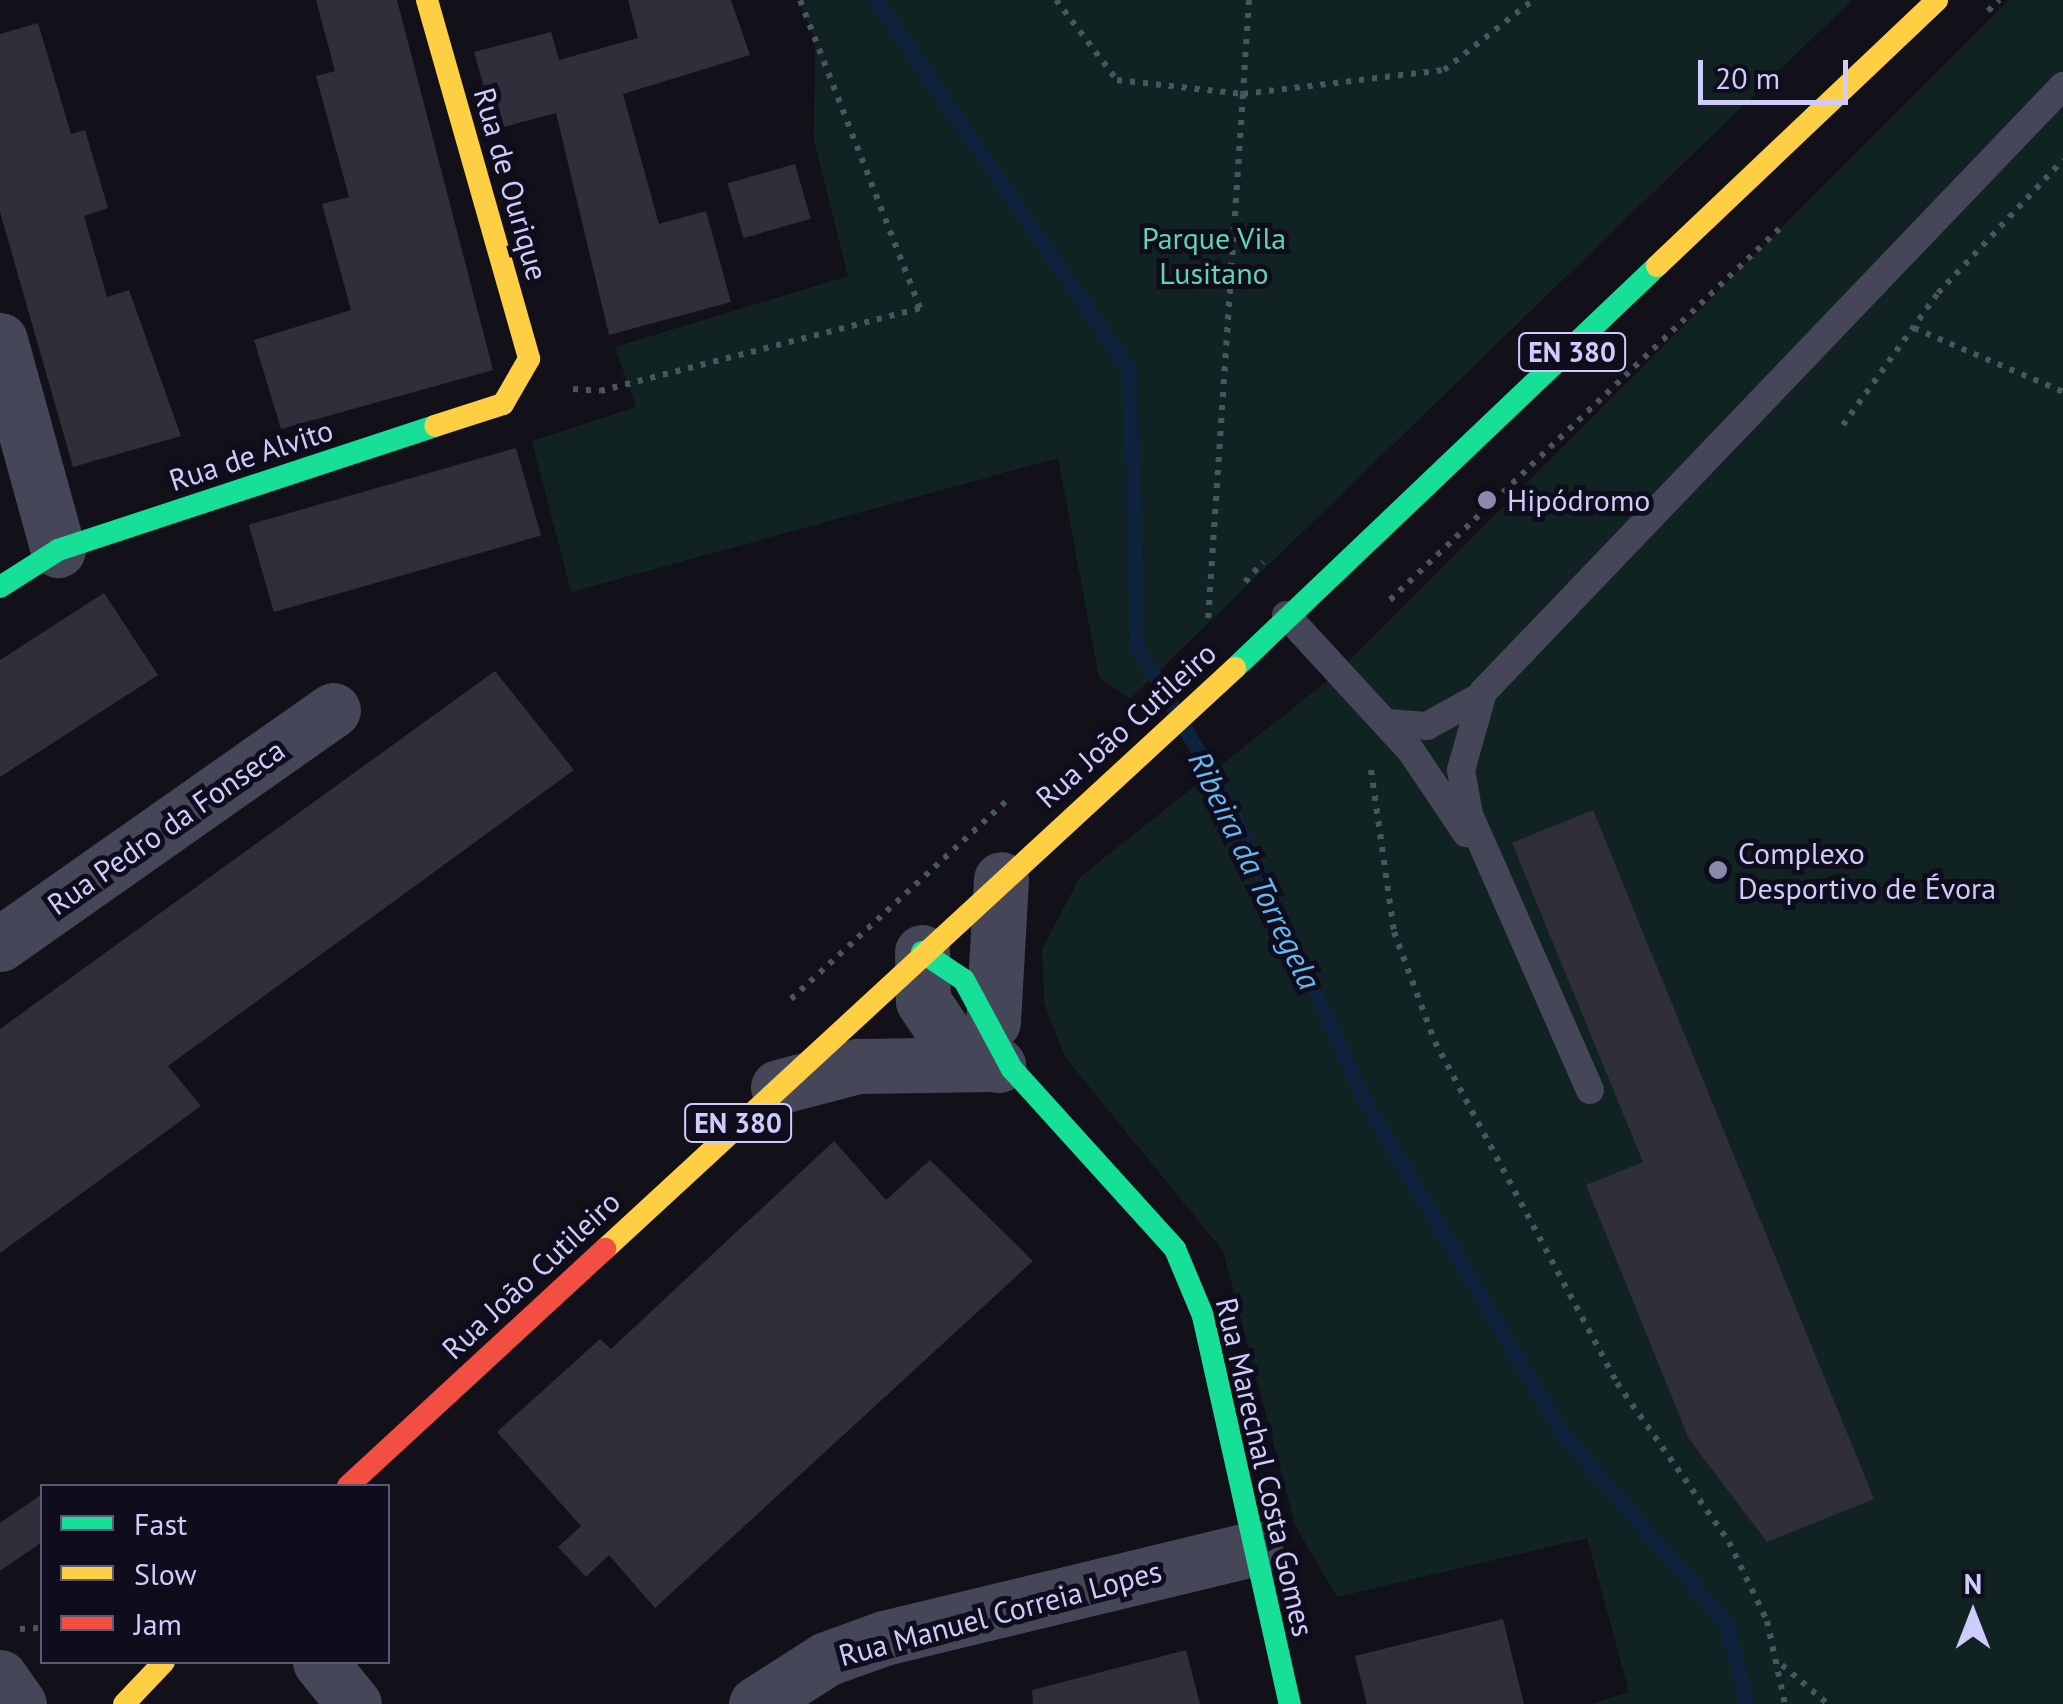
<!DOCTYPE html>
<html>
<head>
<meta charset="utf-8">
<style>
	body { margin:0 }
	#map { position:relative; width:2063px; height:1704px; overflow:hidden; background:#121018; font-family:"PT Sans",sans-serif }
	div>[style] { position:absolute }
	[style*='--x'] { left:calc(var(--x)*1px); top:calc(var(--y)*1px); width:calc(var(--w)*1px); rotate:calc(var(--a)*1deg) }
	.green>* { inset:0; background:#102322 }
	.stream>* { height:15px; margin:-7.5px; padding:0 7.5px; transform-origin:7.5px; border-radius:7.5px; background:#0f223b }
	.building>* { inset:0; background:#302e3b; transform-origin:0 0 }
	.path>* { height:6px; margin-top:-3px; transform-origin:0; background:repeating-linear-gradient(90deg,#48565f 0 5px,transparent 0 13px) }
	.lane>* { height:28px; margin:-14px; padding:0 14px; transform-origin:14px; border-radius:14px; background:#464659 }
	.street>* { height:55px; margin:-27.5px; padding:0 27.5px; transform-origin:27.5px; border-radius:27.5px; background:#464659 }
	.fast>* { height:22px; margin:-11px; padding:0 11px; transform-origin:11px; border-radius:11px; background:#16e098 }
	.slow>* { height:22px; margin:-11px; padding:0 11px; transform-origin:11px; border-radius:11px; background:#ffcf43 }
	.jam>* { height:22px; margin:-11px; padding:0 11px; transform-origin:11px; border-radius:11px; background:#f24e42 }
	.dots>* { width:28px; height:28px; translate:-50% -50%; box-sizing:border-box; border:5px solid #0f0d1c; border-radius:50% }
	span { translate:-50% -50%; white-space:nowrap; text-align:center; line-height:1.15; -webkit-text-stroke:10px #0f0d1c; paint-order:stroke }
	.shield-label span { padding:2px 8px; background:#0f0d1c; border:2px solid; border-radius:8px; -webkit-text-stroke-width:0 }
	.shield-label { font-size:28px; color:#ceccfb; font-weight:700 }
	.street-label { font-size:30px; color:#ceccfb }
	.park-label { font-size:30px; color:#5fd5b0 }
	.poi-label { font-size:30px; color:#ceccfb }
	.left { translate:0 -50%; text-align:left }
	.water-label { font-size:32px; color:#62b9f3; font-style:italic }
	.legend { position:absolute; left:40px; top:1484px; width:350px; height:180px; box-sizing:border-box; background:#0f0d1c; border:2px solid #5b5975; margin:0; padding:12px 18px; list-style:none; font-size:30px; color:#ceccfb }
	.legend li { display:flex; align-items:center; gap:20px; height:50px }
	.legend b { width:50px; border:2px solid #5b5975 }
	.north { position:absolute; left:1923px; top:1564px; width:100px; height:100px; -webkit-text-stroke:8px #0f0d1c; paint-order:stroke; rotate:0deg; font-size:28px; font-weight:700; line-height:40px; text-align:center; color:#ceccfb }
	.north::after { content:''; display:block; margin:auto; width:35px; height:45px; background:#ceccfb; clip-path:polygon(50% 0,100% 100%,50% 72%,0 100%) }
	.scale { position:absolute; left:1698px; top:60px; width:150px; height:45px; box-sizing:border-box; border:5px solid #ceccfb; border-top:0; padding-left:12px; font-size:30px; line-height:35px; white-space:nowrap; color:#ceccfb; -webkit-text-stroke:8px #0f0d1c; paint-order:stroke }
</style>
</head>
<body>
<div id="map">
	<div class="green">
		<div style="clip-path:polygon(798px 0,1852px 0,1130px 699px,1099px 678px,1058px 458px,571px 592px,532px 441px,636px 407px,615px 347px,848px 276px,814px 141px,815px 39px)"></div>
		<div style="clip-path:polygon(2009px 0,2063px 0,2063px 1704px,1591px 1704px,1629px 1692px,1587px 1538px,1337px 1597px,1295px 1525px,1223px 1251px,1065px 1057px,1044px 1003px,1042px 949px,1080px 877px,1336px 674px)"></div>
	</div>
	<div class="stream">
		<div style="--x:876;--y:0;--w:448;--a:55.6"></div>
		<div style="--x:1129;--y:370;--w:276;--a:88.3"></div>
		<div style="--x:1137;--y:646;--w:179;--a:59.9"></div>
		<div style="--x:1227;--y:801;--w:332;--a:65.3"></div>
		<div style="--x:1366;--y:1103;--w:384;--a:59.3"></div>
		<div style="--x:1562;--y:1433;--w:251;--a:49.2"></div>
		<div style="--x:1726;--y:1623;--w:84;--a:75.5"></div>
	</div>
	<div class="building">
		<div style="clip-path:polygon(316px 0,397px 0,493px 370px,281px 429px,254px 340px,351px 310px,322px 204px,349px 197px,316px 76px,335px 71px)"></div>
		<div style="clip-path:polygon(628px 0,731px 0,750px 55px,623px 94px,659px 224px,706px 211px,731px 302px,609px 335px,556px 113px,496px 129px,474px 52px,551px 32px,559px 60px,638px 38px)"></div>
		<div style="clip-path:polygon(38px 23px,71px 134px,85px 130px,108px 208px,84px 216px,107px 297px,129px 290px,181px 436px,73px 467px,0 212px,0 34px)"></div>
		<div style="left:795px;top:164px;width:57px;height:70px;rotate:74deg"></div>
		<div style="left:516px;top:448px;width:91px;height:278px;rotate:74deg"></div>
		<div style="clip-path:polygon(104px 593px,158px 675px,0 777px,0 660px)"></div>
		<div style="clip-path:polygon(495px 671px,574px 770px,168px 1066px,201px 1106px,0 1253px,0 1029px)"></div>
		<div style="clip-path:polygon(1593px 810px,1874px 1499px,1767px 1542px,1689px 1439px,1586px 1185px,1643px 1162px,1512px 843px)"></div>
		<div style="clip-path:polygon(834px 1141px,886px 1200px,930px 1160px,1033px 1261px,655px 1608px,609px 1555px,586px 1577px,558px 1547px,581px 1526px,497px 1432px,600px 1339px,611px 1349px)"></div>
		<div style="clip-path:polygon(42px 1494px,42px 1542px,0 1571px,0 1523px)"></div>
		<div style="clip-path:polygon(1503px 1619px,1524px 1704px,1367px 1704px,1355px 1656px)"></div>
		<div style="clip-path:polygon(1186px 1650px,1200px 1704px,1033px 1704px,1032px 1690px)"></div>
	</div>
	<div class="path">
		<div style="--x:1056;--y:0;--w:101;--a:52.7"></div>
		<div style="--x:1117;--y:80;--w:127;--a:6.3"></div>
		<div style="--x:1243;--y:94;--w:526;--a:93.81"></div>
		<div style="--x:1249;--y:0;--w:94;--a:93.7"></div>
		<div style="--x:1243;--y:94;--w:202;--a:-6.8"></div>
		<div style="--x:1444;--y:70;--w:113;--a:-38.2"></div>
		<div style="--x:1988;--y:11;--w:16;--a:-45"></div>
		<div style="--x:1914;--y:328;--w:162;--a:23.2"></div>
		<div style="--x:573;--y:389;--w:27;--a:4"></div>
		<div style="--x:600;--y:391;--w:331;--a:-14.5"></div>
		<div style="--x:920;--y:308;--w:331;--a:-111.3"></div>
		<div style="--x:1843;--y:425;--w:163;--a:-54.3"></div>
		<div style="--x:1938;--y:293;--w:183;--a:-46.8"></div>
		<div style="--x:1245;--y:582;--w:27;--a:-48"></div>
		<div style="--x:1390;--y:600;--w:538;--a:-43.64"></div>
		<div style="--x:1371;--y:770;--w:164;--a:81.9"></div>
		<div style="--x:1394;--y:932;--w:117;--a:69.6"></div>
		<div style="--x:1435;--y:1042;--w:387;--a:61.9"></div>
		<div style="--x:1617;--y:1383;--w:194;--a:54.8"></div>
		<div style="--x:1729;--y:1542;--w:88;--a:64.3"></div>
		<div style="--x:1767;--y:1621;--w:85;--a:77.8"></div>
		<div style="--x:791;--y:999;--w:292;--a:-42.6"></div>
		<div style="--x:20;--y:1629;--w:22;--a:-3"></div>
		<div style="--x:1782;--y:1665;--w:60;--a:40.3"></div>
	</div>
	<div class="lane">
		<div style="--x:1286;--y:615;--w:185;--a:47.4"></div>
		<div style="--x:1411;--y:751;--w:99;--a:56.1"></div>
		<div style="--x:1386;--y:723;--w:41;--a:4.2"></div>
		<div style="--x:1427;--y:726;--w:60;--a:-29.1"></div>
		<div style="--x:1590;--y:1090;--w:300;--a:-113.7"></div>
		<div style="--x:1469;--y:815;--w:46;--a:-100.1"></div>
		<div style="--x:1461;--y:770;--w:81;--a:-74.2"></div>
		<div style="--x:1483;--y:692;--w:839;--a:-46.26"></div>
	</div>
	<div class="street">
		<div style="--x:0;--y:340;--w:218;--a:74.6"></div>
		<div style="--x:0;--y:944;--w:407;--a:-35.1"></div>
		<div style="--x:922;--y:952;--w:49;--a:88.8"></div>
		<div style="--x:923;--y:1001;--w:48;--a:56"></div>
		<div style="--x:950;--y:1041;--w:54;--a:26.6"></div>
		<div style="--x:993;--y:1022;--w:143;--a:-86.8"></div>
		<div style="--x:778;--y:1087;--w:83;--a:-14.7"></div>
		<div style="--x:858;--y:1066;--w:135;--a:-0.8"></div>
		<div style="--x:320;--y:1662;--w:54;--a:51"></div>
		<div style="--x:0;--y:1677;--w:33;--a:55"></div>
		<div style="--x:756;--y:1704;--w:83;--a:-32.7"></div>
		<div style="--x:826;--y:1659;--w:62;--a:-19.9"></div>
		<div style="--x:884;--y:1638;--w:382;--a:-13.6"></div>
	</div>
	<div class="fast">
		<div style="--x:0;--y:587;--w:69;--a:-32.5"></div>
		<div style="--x:58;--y:550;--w:397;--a:-18.2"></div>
		<div style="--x:1235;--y:668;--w:583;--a:-43.61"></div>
		<div style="--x:922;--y:952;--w:50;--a:33.7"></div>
		<div style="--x:964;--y:980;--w:101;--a:61.7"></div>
		<div style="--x:1012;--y:1069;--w:243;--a:47.8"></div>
		<div style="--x:1175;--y:1249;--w:73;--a:67.3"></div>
		<div style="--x:1203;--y:1316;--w:398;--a:77.4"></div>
	</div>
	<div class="slow">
		<div style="--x:427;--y:0;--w:373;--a:74.1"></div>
		<div style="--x:529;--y:359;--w:52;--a:120"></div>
		<div style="--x:503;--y:404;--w:71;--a:162.1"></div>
		<div style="--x:1657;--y:266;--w:386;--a:-43.5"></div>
		<div style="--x:605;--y:1249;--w:857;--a:-42.68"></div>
		<div style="--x:124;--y:1704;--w:58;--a:-46.4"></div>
	</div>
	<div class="jam">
		<div style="--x:348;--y:1486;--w:350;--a:-42.7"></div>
	</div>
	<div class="dots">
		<div style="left:1487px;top:500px;background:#8c8aac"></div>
		<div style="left:1718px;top:870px;background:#8c8aac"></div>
	</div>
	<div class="shield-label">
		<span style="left:1572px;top:352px">EN 380</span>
		<span style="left:738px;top:1123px">EN 380</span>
	</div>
	<div class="street-label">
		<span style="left:511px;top:184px;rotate:74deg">Rua de Ourique</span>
		<span style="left:251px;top:455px;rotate:-18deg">Rua de Alvito</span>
		<span style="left:1126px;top:725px;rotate:-42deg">Rua João Cutileiro</span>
		<span style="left:166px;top:827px;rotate:-35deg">Rua Pedro da Fonseca</span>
		<span style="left:531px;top:1275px;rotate:-43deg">Rua João Cutileiro</span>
		<span style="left:1265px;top:1467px;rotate:77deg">Rua Marechal Costa Gomes</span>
		<span style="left:1000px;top:1613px;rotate:-15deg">Rua Manuel Correia Lopes</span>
	</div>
	<div class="park-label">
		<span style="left:1214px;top:255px">Parque Vila<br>Lusitano</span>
	</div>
	<div class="poi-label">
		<span class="left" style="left:1507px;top:500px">Hipódromo</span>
		<span class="left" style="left:1738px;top:870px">Complexo<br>Desportivo de Évora</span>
	</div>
	<div class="water-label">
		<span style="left:1255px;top:870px;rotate:64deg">Ribeira da Torregela</span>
	</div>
	<ul class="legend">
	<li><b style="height:12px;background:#16e098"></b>Fast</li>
	<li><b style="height:12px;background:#ffcf43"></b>Slow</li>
	<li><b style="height:12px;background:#f24e42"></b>Jam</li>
	</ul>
	<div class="north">N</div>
	<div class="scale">20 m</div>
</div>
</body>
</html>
